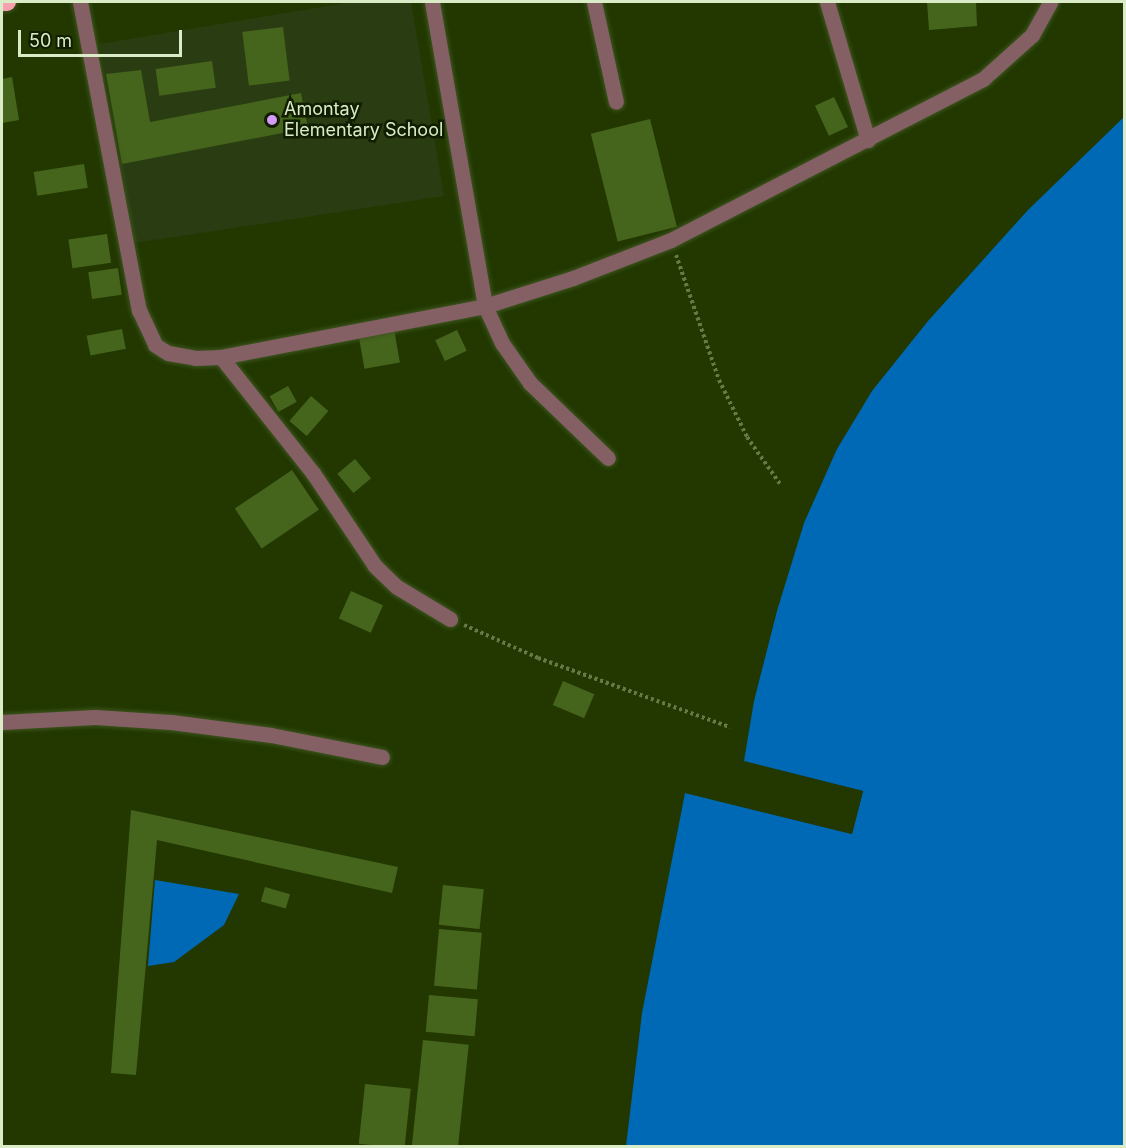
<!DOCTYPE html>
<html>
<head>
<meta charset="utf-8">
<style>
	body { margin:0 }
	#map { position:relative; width:1126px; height:1148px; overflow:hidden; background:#223800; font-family:Inter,sans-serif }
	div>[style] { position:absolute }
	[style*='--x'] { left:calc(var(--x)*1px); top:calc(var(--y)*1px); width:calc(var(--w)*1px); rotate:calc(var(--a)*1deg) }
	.built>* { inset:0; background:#2a3c12 }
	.water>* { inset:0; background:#0069b5 }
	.pier>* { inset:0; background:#223800 }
	.building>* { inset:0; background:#46651c; transform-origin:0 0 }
	.path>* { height:4px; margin-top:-2px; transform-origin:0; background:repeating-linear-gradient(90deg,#657a49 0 3px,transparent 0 6px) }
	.roads { filter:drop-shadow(0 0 2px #3f5520) drop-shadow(0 0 2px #3f5520) }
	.minor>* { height:15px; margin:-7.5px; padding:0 7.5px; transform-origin:7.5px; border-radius:7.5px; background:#846065 }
	.highway>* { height:18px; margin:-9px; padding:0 9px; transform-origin:9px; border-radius:9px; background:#f8a0ae }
	.dots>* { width:16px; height:16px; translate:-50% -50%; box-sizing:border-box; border:3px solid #101d01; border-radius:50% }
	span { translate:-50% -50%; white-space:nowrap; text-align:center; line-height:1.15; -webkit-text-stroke:5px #101d01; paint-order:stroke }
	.poi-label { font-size:18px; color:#d9ecc7 }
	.left { translate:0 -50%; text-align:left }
	.frame { position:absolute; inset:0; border:3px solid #d9ecc7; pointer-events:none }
	.scale { position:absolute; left:18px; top:30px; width:164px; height:27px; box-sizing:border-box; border:3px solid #d9ecc7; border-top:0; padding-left:8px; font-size:18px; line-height:21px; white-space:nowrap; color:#d9ecc7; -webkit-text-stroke:4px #101d01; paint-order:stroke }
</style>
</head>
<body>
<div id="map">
	<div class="built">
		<div style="clip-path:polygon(352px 2px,411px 2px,444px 196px,135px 243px,100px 44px)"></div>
	</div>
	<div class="water">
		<div style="clip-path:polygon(1124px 117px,1124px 1146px,626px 1146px,642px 1013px,685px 793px,852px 834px,863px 791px,744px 761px,754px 701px,777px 611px,804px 523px,837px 449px,872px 391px,928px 321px,1028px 210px)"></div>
		<div style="clip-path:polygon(155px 880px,239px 894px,224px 925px,174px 962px,148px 966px)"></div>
	</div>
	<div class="pier">
		<div style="clip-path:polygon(741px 761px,863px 791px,852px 834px,682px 792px,850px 831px,859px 793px)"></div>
	</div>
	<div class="building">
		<div style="clip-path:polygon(927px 2px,976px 2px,977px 26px,929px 30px)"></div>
		<div style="left:283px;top:27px;width:54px;height:41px;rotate:83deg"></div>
		<div style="left:212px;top:61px;width:27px;height:57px;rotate:82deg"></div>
		<div style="clip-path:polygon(141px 70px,150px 122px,301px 93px,308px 128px,122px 164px,106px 74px)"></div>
		<div style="clip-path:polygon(12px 77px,19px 120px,2px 123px,2px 79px)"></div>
		<div style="left:834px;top:97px;width:33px;height:21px;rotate:65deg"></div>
		<div style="left:650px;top:119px;width:111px;height:61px;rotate:76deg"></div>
		<div style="left:84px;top:164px;width:24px;height:51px;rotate:81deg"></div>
		<div style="left:107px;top:234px;width:29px;height:39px;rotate:82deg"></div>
		<div style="left:118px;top:268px;width:27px;height:30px;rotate:82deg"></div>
		<div style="left:122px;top:329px;width:20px;height:36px;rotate:79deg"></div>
		<div style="left:394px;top:329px;width:34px;height:36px;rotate:80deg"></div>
		<div style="left:457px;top:330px;width:23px;height:24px;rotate:65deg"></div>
		<div style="left:288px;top:386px;width:18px;height:21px;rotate:61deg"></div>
		<div style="left:311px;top:396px;width:23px;height:33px;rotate:41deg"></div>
		<div style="left:355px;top:459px;width:25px;height:23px;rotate:50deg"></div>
		<div style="left:292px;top:470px;width:48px;height:69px;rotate:56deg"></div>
		<div style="left:351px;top:591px;width:35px;height:30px;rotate:24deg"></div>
		<div style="left:563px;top:681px;width:34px;height:26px;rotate:23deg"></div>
		<div style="clip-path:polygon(131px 810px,398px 867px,392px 893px,157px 840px,136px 1075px,111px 1073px)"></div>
		<div style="left:443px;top:885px;width:41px;height:40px;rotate:6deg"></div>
		<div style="left:265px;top:887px;width:26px;height:15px;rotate:16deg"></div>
		<div style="left:439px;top:929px;width:43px;height:57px;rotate:5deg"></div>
		<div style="left:429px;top:995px;width:49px;height:37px;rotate:5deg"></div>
		<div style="left:423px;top:1040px;width:46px;height:106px;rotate:6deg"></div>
		<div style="left:365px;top:1084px;width:46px;height:60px;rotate:6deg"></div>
	</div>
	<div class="path">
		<div style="--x:676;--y:255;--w:132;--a:71"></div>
		<div style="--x:719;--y:380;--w:64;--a:63.8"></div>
		<div style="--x:747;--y:437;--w:57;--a:54.9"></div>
		<div style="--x:464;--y:625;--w:81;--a:24"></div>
		<div style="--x:538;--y:658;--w:204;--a:19.8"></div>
	</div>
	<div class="roads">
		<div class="minor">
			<div style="--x:80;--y:2;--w:314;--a:79.2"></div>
			<div style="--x:139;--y:310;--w:38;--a:65"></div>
			<div style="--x:155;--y:345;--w:15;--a:32"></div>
			<div style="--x:168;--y:353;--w:27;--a:10"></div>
			<div style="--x:195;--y:358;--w:26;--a:-2"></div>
			<div style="--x:221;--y:357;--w:269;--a:-10.9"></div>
			<div style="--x:485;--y:306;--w:92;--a:-17.7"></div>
			<div style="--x:573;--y:278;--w:105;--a:-21.2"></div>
			<div style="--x:671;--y:240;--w:351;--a:-27.3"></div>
			<div style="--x:983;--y:79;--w:66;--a:-41.9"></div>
			<div style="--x:1032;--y:35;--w:38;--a:-61"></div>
			<div style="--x:432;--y:2;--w:309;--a:80.1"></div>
			<div style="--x:485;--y:306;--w:41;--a:65.3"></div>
			<div style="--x:502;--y:343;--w:49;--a:55"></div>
			<div style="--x:530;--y:383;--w:108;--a:43.9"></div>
			<div style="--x:594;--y:2;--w:102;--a:77.6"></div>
			<div style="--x:827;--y:2;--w:144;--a:73.5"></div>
			<div style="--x:221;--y:357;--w:148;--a:51.6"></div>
			<div style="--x:313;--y:473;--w:112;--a:56.3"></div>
			<div style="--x:375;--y:566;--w:30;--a:44"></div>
			<div style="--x:397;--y:587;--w:62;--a:31.1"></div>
			<div style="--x:2;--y:722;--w:93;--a:-3.1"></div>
			<div style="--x:95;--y:717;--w:76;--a:3.8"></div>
			<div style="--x:171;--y:722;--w:101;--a:7.4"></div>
			<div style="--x:271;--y:735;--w:113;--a:11.2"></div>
		</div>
		<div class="highway">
			<div style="--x:2;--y:2;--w:5;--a:0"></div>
		</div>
	</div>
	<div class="dots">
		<div style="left:272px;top:120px;background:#d39cfc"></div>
	</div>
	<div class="poi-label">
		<span class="left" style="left:284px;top:120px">Amontay<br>Elementary School</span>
	</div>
	<div class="frame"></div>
	<div class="scale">50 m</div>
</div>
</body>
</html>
